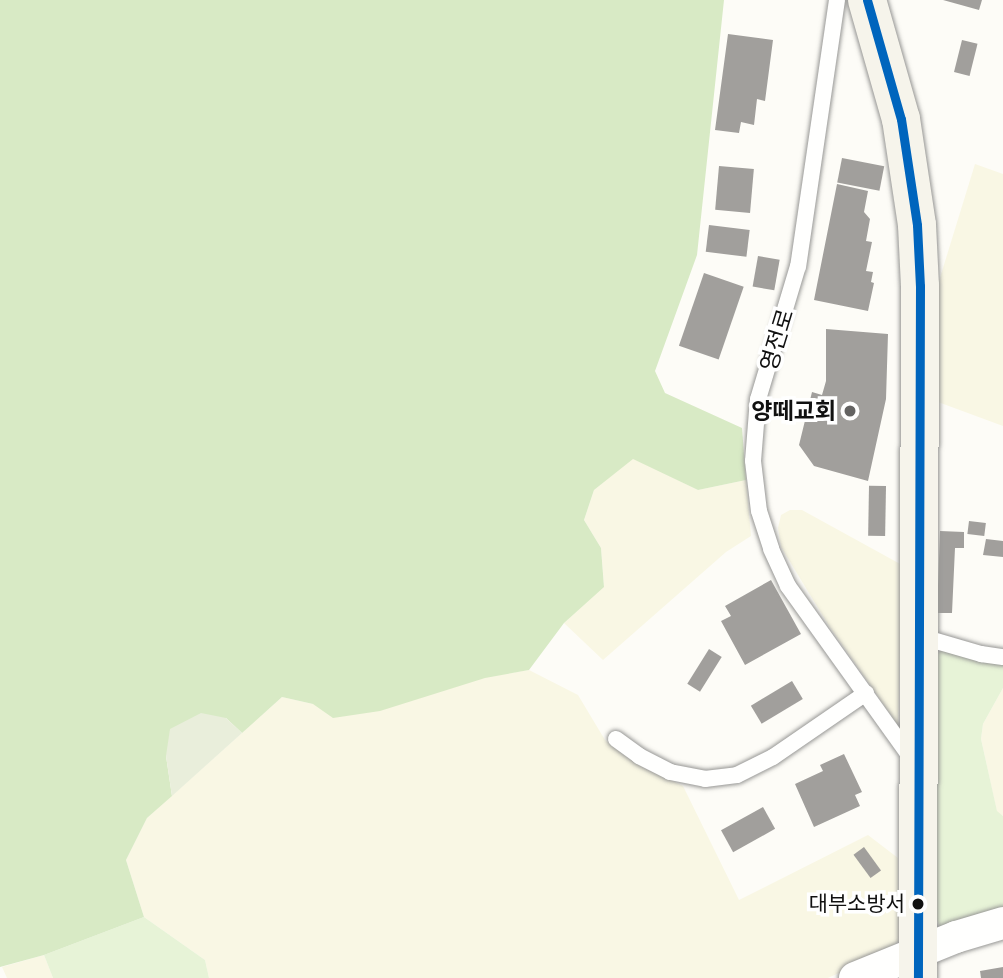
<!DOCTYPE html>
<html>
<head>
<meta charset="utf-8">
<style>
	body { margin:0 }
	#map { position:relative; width:1003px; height:978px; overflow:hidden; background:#fdfcf7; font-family:"Zilla Slab","Noto Sans KR",serif }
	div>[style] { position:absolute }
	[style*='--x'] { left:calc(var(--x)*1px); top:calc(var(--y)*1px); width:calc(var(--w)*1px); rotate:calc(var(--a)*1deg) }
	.farmland>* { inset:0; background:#f9f7e4 }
	.green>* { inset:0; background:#e7f3d7 }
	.forest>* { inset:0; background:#d8eac5 }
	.cemetery>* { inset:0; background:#e9eedb }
	.building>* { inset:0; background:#a19f9c; transform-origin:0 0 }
	.roads { filter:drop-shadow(0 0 2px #979795) drop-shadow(0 0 2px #979795) }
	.lane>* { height:16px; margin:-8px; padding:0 8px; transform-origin:8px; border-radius:8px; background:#fffffe }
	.street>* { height:32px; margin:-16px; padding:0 16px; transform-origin:16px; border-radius:16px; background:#fffffe }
	.secondary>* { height:38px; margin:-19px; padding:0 19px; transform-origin:19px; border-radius:19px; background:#f6f4eb }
	.bus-1>* { height:9px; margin:-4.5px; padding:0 4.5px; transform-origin:4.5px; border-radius:4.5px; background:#0065bd }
	.dots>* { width:19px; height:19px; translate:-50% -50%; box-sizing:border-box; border:4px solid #fff; border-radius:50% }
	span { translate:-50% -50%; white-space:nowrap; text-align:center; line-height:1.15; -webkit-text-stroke:7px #fff; paint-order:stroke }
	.bus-label { font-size:21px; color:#111 }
	.right { translate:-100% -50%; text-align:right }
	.street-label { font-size:23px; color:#111 }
	.poi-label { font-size:23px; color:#111; font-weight:700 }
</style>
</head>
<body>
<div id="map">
	<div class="farmland">
		<div style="clip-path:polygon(975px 164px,1003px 174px,1003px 426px,938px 402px,939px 281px)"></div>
		<div style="clip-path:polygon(633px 458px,698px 490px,746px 480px,751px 536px,726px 552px,603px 660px,564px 623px,604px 586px,601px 548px,584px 520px,594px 490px)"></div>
		<div style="clip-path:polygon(790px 510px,802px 510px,902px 565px,898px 725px,829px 626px,781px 547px,778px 528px,781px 515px)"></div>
		<div style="clip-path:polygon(529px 670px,578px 695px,605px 740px,629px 759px,683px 786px,739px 900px,868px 835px,898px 858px,899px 940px,893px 948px,828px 978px,209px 978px,205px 960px,144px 917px,126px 860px,147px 818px,282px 697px,313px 704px)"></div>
		<div style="clip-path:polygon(1003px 688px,1003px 816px,997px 812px,981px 739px,983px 724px)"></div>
		<div style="clip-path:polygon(44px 955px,53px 978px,7px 978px,2px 967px)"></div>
	</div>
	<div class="green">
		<div style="clip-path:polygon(943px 649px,1003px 661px,1003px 688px,983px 724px,981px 739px,997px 811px,1003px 816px,1003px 911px,941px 930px,937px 920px,936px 655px)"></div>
		<div style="clip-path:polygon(144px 917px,205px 960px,209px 978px,53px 978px,44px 955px)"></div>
	</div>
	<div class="forest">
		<div style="clip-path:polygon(0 0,724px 0,697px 255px,655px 371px,665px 393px,742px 428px,746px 480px,698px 490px,633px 459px,594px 490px,584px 520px,601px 548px,604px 587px,564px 623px,529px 670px,485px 678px,380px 711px,333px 718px,313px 704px,282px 697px,242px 733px,226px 718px,166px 756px,172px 796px,147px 818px,126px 860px,144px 917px,44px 955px,0 967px)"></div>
	</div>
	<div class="cemetery">
		<div style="clip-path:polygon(201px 713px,226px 718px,242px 733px,172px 796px,166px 756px,170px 729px)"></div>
	</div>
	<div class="building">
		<div style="clip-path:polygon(943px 0,982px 0,979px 10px)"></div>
		<div style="clip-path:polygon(728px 34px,773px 40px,765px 101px,757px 99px,754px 125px,741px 122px,739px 133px,715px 130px)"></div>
		<div style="left:962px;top:40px;width:16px;height:33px;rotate:14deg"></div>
		<div style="left:842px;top:158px;width:43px;height:25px;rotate:11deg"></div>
		<div style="left:719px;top:166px;width:35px;height:44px;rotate:5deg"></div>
		<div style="clip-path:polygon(837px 184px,868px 191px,864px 212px,870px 219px,866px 241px,872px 242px,866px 271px,873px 272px,871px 282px,874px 283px,868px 311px,814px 300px)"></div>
		<div style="left:709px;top:225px;width:41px;height:27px;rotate:7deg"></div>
		<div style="left:758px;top:256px;width:22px;height:31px;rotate:10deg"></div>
		<div style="left:704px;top:273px;width:42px;height:77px;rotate:19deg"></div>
		<div style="clip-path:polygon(826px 329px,888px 334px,886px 399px,868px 481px,814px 466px,799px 445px,812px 392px,822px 395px,826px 381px)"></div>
		<div style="left:886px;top:486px;width:50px;height:17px;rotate:91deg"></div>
		<div style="left:969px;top:521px;width:17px;height:13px;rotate:7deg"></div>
		<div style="clip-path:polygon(940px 531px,964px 532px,964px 548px,955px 548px,952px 613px,937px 613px)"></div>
		<div style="clip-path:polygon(986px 539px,1003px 541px,1003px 557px,983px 555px)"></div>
		<div style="clip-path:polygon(771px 580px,801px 634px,745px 665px,721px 621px,731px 616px,725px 606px)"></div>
		<div style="left:709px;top:649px;width:15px;height:41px;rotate:32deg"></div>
		<div style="left:792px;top:681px;width:21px;height:48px;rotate:59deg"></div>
		<div style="clip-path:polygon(844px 754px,862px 792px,855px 795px,860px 806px,814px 827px,795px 784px,823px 771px,820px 765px)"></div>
		<div style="left:763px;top:807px;width:25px;height:48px;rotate:61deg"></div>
		<div style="left:864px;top:847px;width:29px;height:13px;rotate:54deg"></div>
		<div style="clip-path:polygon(1003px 967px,1003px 978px,981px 978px,980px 971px)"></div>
	</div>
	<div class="roads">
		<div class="lane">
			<div style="--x:837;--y:0;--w:269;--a:98.3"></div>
			<div style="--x:798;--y:266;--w:139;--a:106.7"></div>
			<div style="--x:758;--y:399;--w:62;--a:94.6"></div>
			<div style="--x:753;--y:461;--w:50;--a:83.2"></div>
			<div style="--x:759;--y:511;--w:40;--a:72"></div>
			<div style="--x:771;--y:549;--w:41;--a:65.3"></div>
			<div style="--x:788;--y:586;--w:211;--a:54.4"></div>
			<div style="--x:919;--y:636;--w:65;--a:16.2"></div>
			<div style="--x:981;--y:654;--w:22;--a:8"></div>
			<div style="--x:616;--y:739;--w:29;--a:36"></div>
			<div style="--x:639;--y:756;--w:35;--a:27"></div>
			<div style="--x:670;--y:772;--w:36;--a:11"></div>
			<div style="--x:705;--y:779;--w:32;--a:-7"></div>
			<div style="--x:737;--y:775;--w:40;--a:-26.6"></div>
			<div style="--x:773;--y:757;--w:113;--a:-34.5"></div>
		</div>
		<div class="street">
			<div style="--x:855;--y:978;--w:109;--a:-22.1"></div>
			<div style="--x:956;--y:937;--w:49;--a:-16.6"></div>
		</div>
		<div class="secondary">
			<div style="--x:867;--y:0;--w:124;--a:74.1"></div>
			<div style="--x:901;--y:119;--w:107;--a:81.4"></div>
			<div style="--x:917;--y:225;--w:61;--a:87.2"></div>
			<div style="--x:920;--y:286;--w:692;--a:90.17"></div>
		</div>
	</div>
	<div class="bus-1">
		<div style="--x:867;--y:0;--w:124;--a:74.1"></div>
		<div style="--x:901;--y:119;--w:107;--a:81.4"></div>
		<div style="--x:917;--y:225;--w:61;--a:87.2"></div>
		<div style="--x:920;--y:286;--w:692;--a:90.17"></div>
	</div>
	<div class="dots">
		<div style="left:850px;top:411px;background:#646362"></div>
		<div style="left:918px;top:904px;background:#111"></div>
	</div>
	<div class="bus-label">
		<span class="right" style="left:905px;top:904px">대부소방서</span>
	</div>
	<div class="street-label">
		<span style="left:777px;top:340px;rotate:-73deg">영전로</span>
	</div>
	<div class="poi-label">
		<span class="right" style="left:836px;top:411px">양떼교회</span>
	</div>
</div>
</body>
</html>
